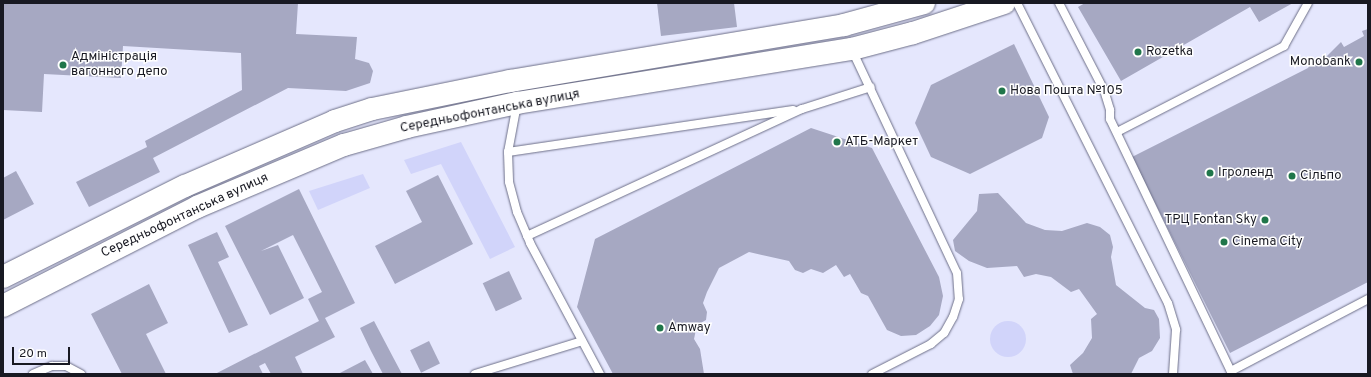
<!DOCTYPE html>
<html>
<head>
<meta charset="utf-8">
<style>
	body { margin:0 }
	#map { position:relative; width:1371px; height:377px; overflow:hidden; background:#e5e7fd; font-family:Overpass,sans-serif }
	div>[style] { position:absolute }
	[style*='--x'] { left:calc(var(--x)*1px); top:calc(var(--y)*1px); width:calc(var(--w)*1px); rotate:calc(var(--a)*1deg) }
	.green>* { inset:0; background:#d1d4fa }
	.round { border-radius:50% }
	.building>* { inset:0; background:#a6a8c2; transform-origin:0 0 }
	.roads { filter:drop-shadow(0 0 1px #6d6f88) drop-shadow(0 0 1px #6d6f88) }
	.lane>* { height:8px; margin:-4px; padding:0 4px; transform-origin:4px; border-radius:4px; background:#fff }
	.primary>* { height:22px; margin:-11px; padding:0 11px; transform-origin:11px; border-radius:11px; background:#fff }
	.dots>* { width:11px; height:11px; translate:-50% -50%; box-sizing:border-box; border:2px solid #fff; border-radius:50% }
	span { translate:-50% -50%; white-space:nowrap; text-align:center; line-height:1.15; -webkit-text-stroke:3px #fff; paint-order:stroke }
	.poi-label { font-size:13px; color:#181922 }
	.left { translate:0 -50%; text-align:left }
	.right { translate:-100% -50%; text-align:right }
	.street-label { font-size:13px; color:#181922 }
	.frame { position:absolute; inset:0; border:4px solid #181922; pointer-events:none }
	.scale { position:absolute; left:12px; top:347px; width:58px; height:18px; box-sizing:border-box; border:2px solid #181922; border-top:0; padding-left:5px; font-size:12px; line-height:14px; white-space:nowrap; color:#181922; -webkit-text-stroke:3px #fff; paint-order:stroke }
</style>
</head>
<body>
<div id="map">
	<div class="green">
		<div style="clip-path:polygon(461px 142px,515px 247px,490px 259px,441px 164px,411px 174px,404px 160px)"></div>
		<div style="clip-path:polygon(363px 174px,370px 188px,318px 210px,309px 191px)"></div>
		<div class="round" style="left:990px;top:321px;width:36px;height:36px"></div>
	</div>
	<div class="building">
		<div style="clip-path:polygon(3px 3px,298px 3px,296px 34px,357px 37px,355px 59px,369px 63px,373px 71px,370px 83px,346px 91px,288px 88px,153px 158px,160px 172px,89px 207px,76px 182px,147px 147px,145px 141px,242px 90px,241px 53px,123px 46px,121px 78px,44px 74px,42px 112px,3px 110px)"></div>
		<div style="clip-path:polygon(657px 3px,734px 3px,737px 27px,661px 36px)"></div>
		<div style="clip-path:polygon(1085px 3px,1293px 3px,1259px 22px,1250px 7px,1121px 81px,1078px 7px)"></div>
		<div style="clip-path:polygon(1368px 29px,1368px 282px,1230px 353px,1132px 157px,1308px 68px,1314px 58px,1321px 62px,1341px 42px,1344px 47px,1364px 36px,1362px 31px)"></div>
		<div style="clip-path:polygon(1014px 44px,1049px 117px,1042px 138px,970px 174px,931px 157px,915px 123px,931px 85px)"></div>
		<div style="clip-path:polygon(811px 128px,872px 148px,939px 277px,943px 296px,939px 315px,930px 326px,916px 335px,901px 336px,887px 330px,868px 296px,861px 293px,850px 274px,844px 277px,836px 265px,823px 273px,811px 269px,803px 273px,795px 270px,789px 261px,749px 252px,719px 268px,707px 292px,703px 303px,707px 312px,706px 320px,697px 325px,694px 339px,700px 349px,704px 374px,613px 374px,577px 307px,595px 239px)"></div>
		<div style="clip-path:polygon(16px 171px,34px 204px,3px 220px,3px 178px)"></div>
		<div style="clip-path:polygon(438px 175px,473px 244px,395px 284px,375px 246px,422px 222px,406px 191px)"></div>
		<div style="clip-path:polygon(299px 189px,355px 303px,325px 318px,335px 337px,295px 357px,303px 374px,271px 374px,265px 363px,259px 366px,263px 374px,215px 374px,319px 321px,308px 299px,322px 292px,293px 235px,261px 251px,278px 245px,304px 298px,270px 315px,225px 226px)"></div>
		<div style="clip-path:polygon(998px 193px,1026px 223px,1045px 230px,1062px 231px,1087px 223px,1100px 227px,1110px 235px,1113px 247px,1111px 257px,1116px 285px,1145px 308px,1154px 310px,1159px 319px,1160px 338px,1152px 351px,1139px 358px,1131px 374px,1073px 374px,1070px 365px,1083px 353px,1092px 338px,1091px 319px,1097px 314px,1079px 289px,1071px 292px,1051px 277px,1036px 274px,1024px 277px,1017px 266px,987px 268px,969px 261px,955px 251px,953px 240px,977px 211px,979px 194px)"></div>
		<div style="clip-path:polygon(217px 232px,229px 257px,218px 262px,248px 325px,229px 333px,188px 245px)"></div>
		<div style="left:509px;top:271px;width:31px;height:29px;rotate:65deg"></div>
		<div style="clip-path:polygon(149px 284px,168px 323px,146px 334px,166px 374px,122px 374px,91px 314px)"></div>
		<div style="clip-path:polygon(374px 321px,394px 359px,402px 374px,383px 374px,371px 351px,360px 328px)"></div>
		<div style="left:429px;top:341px;width:25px;height:21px;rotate:64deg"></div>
		<div style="clip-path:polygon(365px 360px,373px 374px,338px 374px)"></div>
	</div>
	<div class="roads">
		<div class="lane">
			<div style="--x:1017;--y:3;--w:336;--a:63.3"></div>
			<div style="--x:1168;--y:303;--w:28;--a:73"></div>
			<div style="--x:1176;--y:330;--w:44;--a:93.9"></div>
			<div style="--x:1059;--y:3;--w:98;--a:62.7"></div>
			<div style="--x:1104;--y:90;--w:21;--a:73"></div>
			<div style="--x:1110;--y:110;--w:9;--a:90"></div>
			<div style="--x:1110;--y:119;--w:280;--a:64.4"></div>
			<div style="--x:1231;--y:371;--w:155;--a:-27.7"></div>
			<div style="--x:852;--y:50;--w:246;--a:64.8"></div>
			<div style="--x:957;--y:273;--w:26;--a:86"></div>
			<div style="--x:959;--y:299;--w:19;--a:108"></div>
			<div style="--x:953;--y:317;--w:18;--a:119"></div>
			<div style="--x:944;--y:333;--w:17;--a:140"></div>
			<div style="--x:931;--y:344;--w:66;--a:153"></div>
			<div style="--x:517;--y:104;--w:49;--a:100.6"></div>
			<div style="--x:508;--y:152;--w:30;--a:88"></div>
			<div style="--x:509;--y:182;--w:31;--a:75"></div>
			<div style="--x:517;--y:212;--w:34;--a:67"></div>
			<div style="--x:530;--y:243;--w:149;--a:61.9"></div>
			<div style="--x:1117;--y:132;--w:188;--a:-27.2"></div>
			<div style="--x:1284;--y:46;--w:49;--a:-60.8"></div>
			<div style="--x:508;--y:152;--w:288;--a:-8.4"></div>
			<div style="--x:527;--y:236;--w:303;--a:-24.8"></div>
			<div style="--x:802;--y:109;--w:72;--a:-17.7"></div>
			<div style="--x:33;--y:374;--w:21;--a:-23"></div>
			<div style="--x:52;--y:366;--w:14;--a:0"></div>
			<div style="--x:66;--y:366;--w:17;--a:28"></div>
			<div style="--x:475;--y:374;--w:112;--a:-17.1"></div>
		</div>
		<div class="primary">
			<div style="--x:3;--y:277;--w:203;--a:-26.6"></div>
			<div style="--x:185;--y:186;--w:163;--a:-23.4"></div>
			<div style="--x:335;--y:121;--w:39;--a:-18"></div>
			<div style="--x:372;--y:109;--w:141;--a:-11.5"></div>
			<div style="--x:510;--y:81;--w:339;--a:-9.5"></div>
			<div style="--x:844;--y:25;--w:83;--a:-15.4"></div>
			<div style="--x:3;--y:306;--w:218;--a:-27"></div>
			<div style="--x:197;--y:207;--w:160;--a:-22.9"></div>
			<div style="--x:344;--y:145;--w:66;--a:-15.9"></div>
			<div style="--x:407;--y:127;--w:113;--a:-12.3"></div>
			<div style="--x:517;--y:103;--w:339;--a:-9.2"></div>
			<div style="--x:852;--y:49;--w:63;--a:-14.7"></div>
			<div style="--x:913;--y:33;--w:96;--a:-18.2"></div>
		</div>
	</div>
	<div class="dots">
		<div style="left:1138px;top:52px;background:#20764a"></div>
		<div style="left:1359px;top:62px;background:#20764a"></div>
		<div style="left:63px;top:65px;background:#20764a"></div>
		<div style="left:1002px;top:91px;background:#20764a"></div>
		<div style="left:837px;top:142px;background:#20764a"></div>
		<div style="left:1210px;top:173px;background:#20764a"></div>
		<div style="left:1292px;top:176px;background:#20764a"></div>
		<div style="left:1265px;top:220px;background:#20764a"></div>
		<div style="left:1224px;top:242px;background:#20764a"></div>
		<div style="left:660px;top:328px;background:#20764a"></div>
	</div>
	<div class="poi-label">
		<span class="left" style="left:1146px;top:52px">Rozetka</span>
		<span class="left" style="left:71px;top:65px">Адміністрація<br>вагонного депо</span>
		<span class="right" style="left:1351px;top:62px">Monobank</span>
		<span class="left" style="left:1010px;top:91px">Нова Пошта №105</span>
		<span class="left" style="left:845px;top:142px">АТБ-Маркет</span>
		<span class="left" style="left:1218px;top:173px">Ігроленд</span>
		<span class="left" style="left:1300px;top:176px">Сільпо</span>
		<span class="right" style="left:1257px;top:220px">ТРЦ Fontan Sky</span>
		<span class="left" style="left:1232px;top:242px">Cinema City</span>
		<span class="left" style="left:668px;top:328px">Amway</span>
	</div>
	<div class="street-label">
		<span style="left:490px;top:112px;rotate:-11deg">Середньофонтанська вулиця</span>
		<span style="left:185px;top:216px;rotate:-25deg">Середньофонтанська вулиця</span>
	</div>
	<div class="frame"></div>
	<div class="scale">20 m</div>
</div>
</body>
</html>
